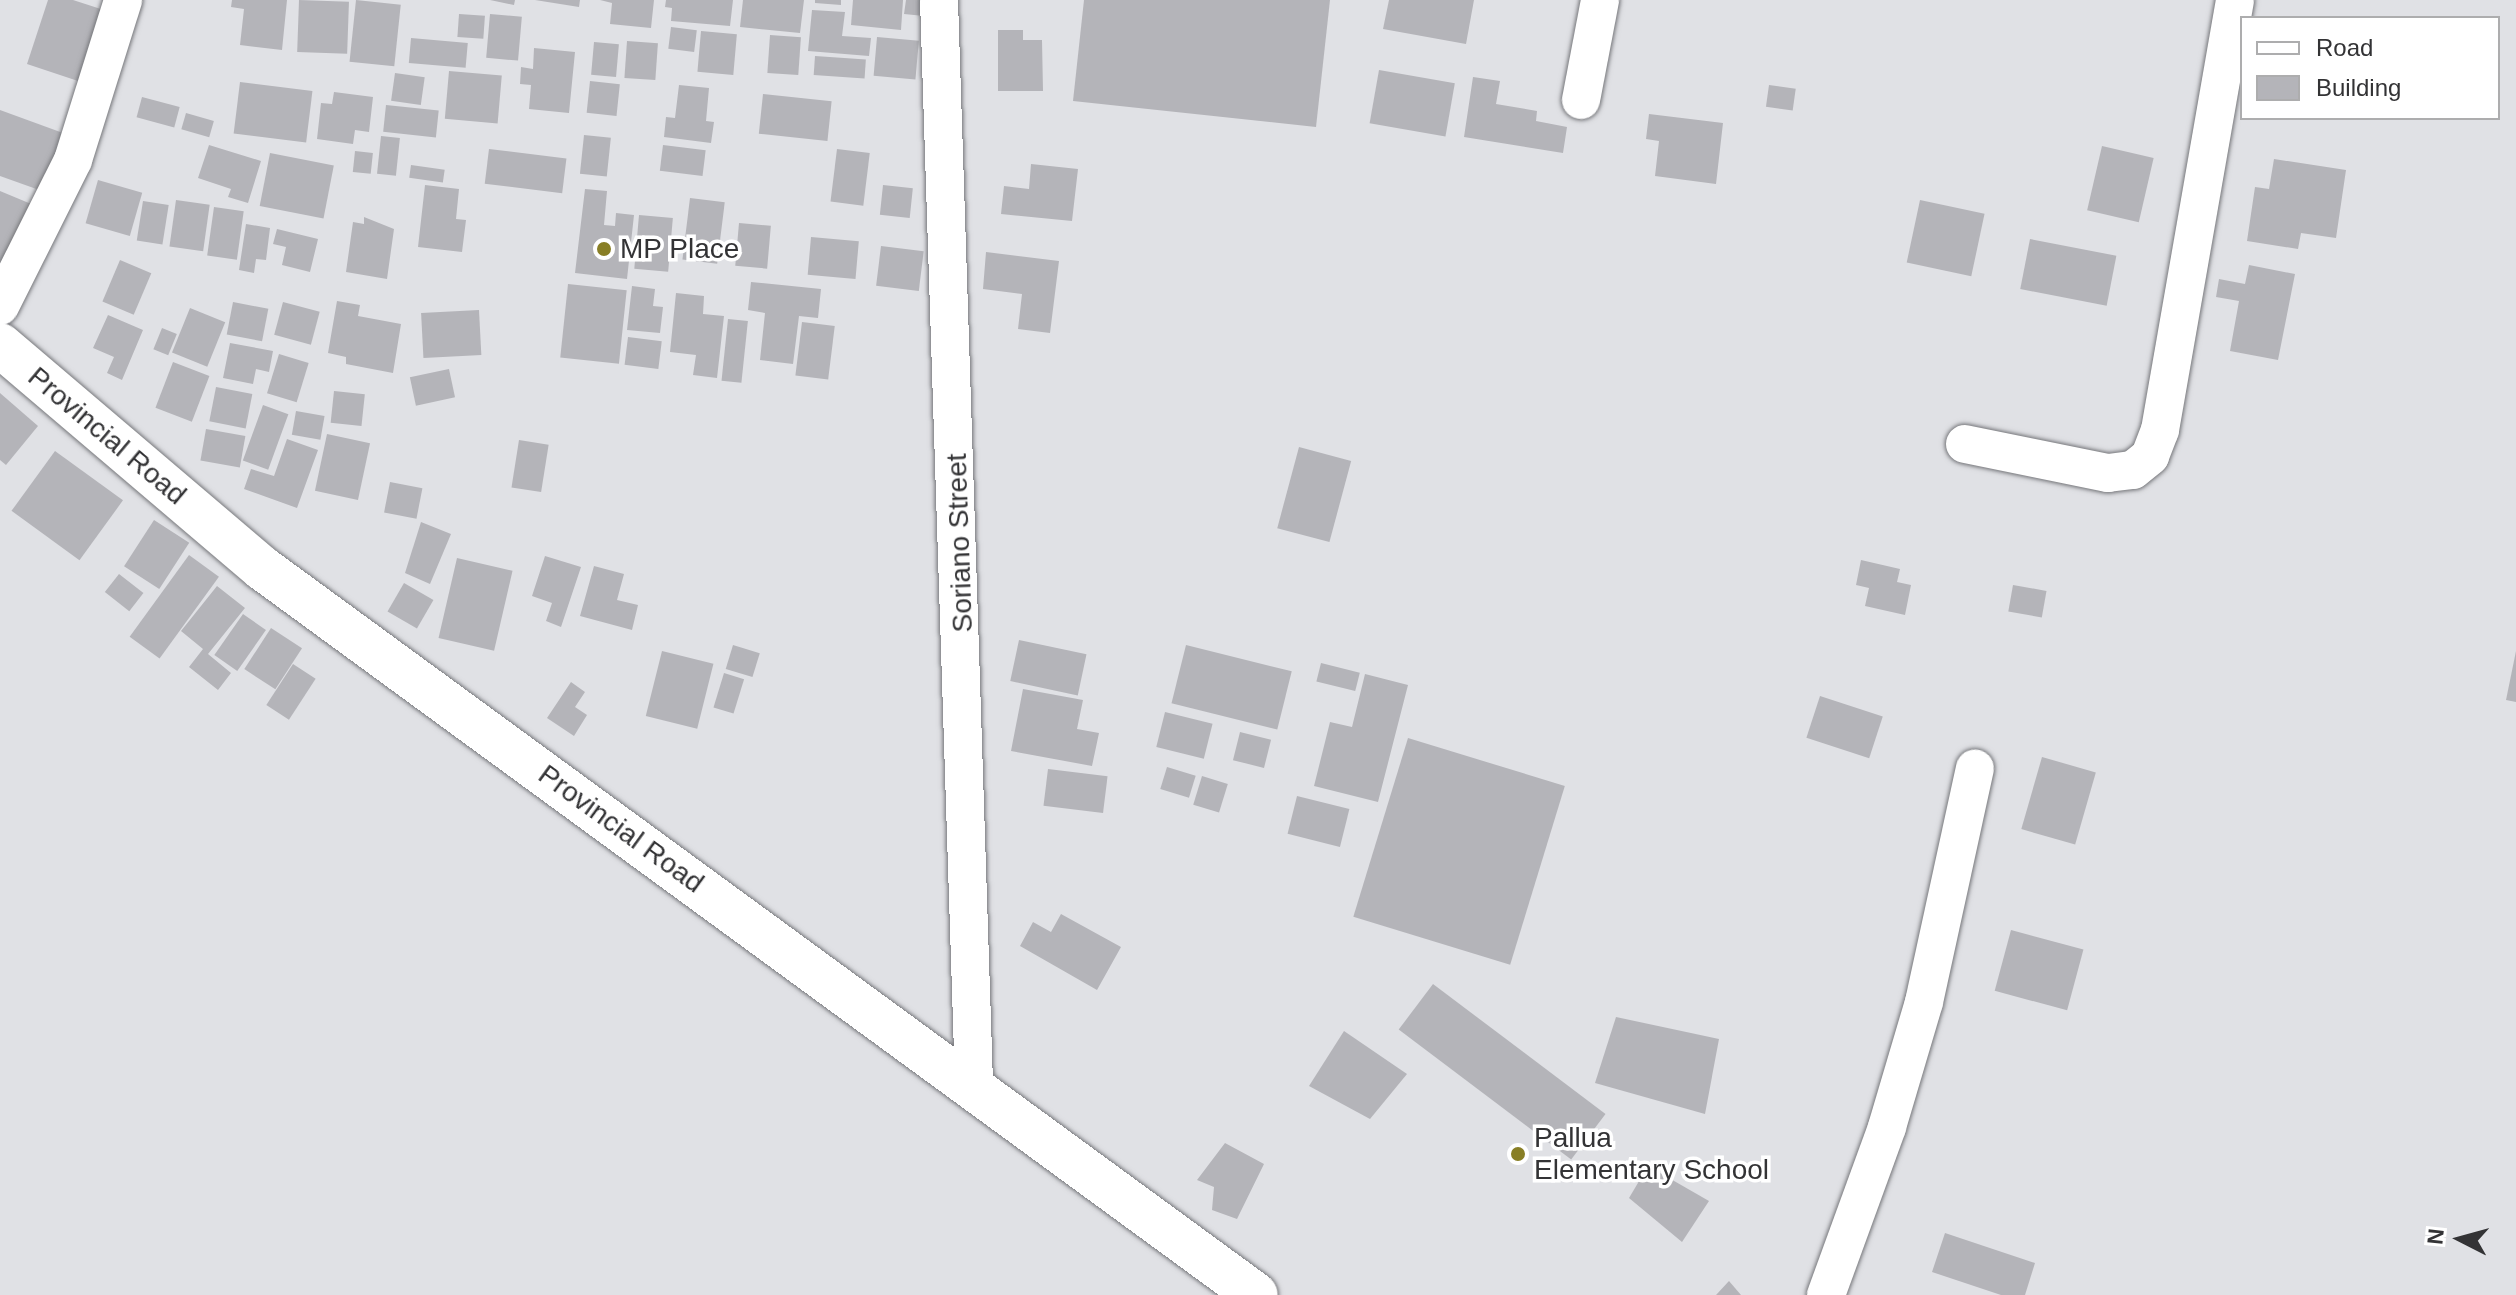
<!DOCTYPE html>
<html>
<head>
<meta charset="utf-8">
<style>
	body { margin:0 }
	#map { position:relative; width:2516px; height:1295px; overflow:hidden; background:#e0e1e5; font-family:Helvetica,sans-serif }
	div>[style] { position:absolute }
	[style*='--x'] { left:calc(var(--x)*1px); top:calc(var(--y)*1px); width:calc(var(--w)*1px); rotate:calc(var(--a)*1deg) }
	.building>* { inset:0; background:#b4b4b9; transform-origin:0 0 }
	.roads { filter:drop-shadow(0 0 2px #76777b) drop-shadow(0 0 2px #76777b) }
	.minor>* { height:38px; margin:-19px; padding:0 19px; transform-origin:19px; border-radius:19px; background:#fff }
	.major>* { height:44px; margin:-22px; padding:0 22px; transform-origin:22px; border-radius:22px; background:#fff }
	.dots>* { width:22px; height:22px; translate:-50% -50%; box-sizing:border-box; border:4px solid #fff; border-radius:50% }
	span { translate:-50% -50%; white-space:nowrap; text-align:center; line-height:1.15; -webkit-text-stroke:7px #fff; paint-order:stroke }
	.poi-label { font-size:28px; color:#333335 }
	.left { translate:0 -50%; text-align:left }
	.street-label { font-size:28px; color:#333335 }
	.legend { position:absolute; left:2240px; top:16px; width:260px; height:104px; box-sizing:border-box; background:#fff; border:2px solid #adadae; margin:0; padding:10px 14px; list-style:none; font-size:24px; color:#333335 }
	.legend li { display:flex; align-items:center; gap:16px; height:40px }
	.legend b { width:40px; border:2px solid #adadae }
	.north { position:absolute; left:2420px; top:1199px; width:80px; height:80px; -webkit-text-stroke:6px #fff; paint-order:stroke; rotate:276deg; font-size:22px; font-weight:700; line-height:32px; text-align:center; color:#333335 }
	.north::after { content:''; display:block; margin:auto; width:28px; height:36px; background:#333335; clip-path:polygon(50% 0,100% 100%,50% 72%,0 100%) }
</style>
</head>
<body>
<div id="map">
	<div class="building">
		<div style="clip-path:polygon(48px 0,73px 0,107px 11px,84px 83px,27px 64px)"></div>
		<div style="clip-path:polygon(232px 0,287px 0,282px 50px,240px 45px,244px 9px,231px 7px)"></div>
		<div style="left:299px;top:0;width:50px;height:52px;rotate:2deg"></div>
		<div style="left:356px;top:0;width:45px;height:62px;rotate:6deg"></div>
		<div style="clip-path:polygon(490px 0,515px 0,514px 5px)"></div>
		<div style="clip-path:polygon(535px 0,580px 0,579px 7px)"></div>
		<div style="clip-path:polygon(600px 0,654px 0,651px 28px,610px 24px,612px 3px)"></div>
		<div style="clip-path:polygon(666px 0,733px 0,730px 26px,671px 21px,672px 8px,665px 7px)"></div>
		<div style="clip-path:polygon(743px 0,804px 0,800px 33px,740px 27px)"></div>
		<div style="clip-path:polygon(815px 0,841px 0,841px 5px,815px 3px)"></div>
		<div style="clip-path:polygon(853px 0,903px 0,901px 30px,851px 25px)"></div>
		<div style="clip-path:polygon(906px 0,925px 0,924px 16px,904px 14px)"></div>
		<div style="clip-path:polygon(1084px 0,1330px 0,1316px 127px,1073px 101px)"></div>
		<div style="clip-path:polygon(1389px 0,1474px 0,1466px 44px,1383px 29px)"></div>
		<div style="clip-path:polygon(812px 10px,845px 12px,842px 36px,871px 38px,869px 56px,808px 51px)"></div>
		<div style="left:459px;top:14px;width:26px;height:23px;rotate:4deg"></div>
		<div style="left:490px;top:14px;width:32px;height:44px;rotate:5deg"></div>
		<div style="left:671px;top:27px;width:26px;height:22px;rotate:7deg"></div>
		<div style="clip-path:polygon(998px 30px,1023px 30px,1023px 40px,1042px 40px,1043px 91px,998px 91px)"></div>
		<div style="left:701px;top:31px;width:36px;height:41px;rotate:5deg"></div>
		<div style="left:770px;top:35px;width:31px;height:38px;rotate:4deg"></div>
		<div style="left:877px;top:37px;width:42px;height:39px;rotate:5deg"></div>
		<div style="left:411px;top:38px;width:57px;height:25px;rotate:5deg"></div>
		<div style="left:627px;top:41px;width:31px;height:37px;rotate:4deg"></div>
		<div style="left:594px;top:42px;width:25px;height:33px;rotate:5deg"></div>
		<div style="clip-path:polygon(534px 48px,575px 52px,569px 113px,529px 109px,531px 85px,520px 84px,521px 67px,533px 69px)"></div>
		<div style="left:815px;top:56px;width:51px;height:19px;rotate:4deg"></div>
		<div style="left:1379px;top:70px;width:77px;height:54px;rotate:10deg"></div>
		<div style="left:449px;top:71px;width:53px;height:48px;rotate:5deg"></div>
		<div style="left:395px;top:73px;width:30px;height:28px;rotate:8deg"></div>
		<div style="clip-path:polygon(1473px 77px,1500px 81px,1496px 104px,1537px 111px,1536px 121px,1567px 127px,1563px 153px,1464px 137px)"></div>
		<div style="left:590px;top:81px;width:30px;height:32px;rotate:6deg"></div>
		<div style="left:240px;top:82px;width:73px;height:52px;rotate:7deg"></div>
		<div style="clip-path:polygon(679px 85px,709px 88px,706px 121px,714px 122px,711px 143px,664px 137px,666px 117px,675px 118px)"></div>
		<div style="left:1769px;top:85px;width:27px;height:22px;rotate:8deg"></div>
		<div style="clip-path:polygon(334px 92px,373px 97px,369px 132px,355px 130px,353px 144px,317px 139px,321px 103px,332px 104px)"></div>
		<div style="left:763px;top:94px;width:69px;height:40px;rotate:6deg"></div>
		<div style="left:142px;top:97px;width:39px;height:21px;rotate:15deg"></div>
		<div style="left:386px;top:105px;width:53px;height:27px;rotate:6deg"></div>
		<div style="clip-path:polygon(0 110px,63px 133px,42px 191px,0 176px)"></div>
		<div style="left:186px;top:113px;width:29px;height:17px;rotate:16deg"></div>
		<div style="clip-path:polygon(1649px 114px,1723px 123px,1716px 184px,1655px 176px,1659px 141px,1646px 139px)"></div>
		<div style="left:584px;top:135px;width:27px;height:39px;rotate:6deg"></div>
		<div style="left:381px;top:136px;width:19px;height:38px;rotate:6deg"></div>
		<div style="clip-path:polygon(209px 145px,261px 161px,248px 203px,228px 197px,231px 189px,198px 178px)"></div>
		<div style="left:663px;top:145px;width:43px;height:26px;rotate:7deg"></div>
		<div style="left:2102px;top:146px;width:53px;height:66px;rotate:13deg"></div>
		<div style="left:489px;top:149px;width:78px;height:35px;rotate:7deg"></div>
		<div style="left:837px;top:149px;width:33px;height:53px;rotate:7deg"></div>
		<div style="left:355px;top:151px;width:18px;height:21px;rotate:6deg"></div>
		<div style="left:270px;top:153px;width:65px;height:54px;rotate:11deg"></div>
		<div style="clip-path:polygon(2274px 159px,2346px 170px,2336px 238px,2301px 233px,2298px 249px,2247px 241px,2255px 187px,2269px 189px)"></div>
		<div style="clip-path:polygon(1031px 164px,1078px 169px,1072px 221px,1001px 214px,1004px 186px,1029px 189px)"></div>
		<div style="left:411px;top:165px;width:34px;height:13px;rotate:8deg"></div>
		<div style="left:98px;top:180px;width:46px;height:45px;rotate:16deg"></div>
		<div style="clip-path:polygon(425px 185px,459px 189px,456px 219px,466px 220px,462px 252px,418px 247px)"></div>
		<div style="left:883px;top:185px;width:30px;height:30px;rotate:6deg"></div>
		<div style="clip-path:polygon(585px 189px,607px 191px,604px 225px,615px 226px,616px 213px,634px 215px,627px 279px,575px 273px)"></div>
		<div style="clip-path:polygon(0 191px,36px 206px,0 274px)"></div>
		<div style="left:690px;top:198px;width:35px;height:62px;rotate:7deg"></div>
		<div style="left:176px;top:200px;width:34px;height:47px;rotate:8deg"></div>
		<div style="left:1920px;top:200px;width:66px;height:64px;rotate:12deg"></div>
		<div style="left:143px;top:201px;width:26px;height:40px;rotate:9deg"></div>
		<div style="left:214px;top:207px;width:30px;height:49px;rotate:8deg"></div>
		<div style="left:639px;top:215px;width:34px;height:54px;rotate:5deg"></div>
		<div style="clip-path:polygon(364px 217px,394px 229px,387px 279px,346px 272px,353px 222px,364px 224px)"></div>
		<div style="left:739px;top:223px;width:32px;height:43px;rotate:5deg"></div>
		<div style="clip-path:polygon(246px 224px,270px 228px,266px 260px,256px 259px,254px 273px,239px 270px)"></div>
		<div style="clip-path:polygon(277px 229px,318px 239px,310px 272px,282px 265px,286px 247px,273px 244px)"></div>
		<div style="left:811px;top:237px;width:48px;height:38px;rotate:5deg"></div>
		<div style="left:2030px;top:239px;width:88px;height:51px;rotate:11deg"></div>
		<div style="left:881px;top:246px;width:43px;height:40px;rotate:7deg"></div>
		<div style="clip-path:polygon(986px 252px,1059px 261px,1050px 333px,1018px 329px,1022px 294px,983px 289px)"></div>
		<div style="left:120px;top:260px;width:34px;height:45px;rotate:23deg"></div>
		<div style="clip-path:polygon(2249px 265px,2295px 274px,2278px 360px,2230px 351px,2239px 301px,2216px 297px,2219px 279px,2245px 284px)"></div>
		<div style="clip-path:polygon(751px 282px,821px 289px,818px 318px,799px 316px,793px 364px,760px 360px,765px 313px,748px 310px)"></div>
		<div style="left:568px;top:284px;width:59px;height:74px;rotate:6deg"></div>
		<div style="clip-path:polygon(632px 286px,655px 289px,653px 306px,663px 307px,660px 333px,627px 330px)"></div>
		<div style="clip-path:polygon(676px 293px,704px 296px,703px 314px,724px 316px,717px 378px,693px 375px,696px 355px,670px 352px)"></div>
		<div style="clip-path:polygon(337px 301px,360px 305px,358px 316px,401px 324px,393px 373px,346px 364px,346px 357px,328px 353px)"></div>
		<div style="left:233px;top:302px;width:36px;height:33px;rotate:11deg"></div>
		<div style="left:283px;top:302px;width:38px;height:34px;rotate:15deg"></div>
		<div style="left:190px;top:308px;width:38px;height:48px;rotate:22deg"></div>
		<div style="left:479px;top:310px;width:45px;height:58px;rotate:87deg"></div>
		<div style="clip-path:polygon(108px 315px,143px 330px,122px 380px,107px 373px,114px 357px,93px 348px)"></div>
		<div style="left:728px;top:319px;width:20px;height:62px;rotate:6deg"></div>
		<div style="left:802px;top:322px;width:33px;height:54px;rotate:7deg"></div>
		<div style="left:162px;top:328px;width:16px;height:23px;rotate:22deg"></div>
		<div style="left:628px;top:337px;width:34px;height:28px;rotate:7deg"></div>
		<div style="clip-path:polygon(230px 343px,273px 351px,269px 372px,256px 369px,253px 384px,223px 378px)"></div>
		<div style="left:279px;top:354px;width:31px;height:41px;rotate:17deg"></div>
		<div style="left:173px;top:362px;width:39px;height:49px;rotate:21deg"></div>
		<div style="left:449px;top:369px;width:29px;height:40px;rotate:78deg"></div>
		<div style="left:216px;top:387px;width:37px;height:35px;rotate:11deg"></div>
		<div style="left:334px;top:391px;width:31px;height:32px;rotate:6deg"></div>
		<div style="clip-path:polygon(0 393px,38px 426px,6px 465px,0 460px)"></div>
		<div style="left:263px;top:405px;width:27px;height:59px;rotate:20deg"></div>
		<div style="left:296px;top:411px;width:29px;height:24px;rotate:10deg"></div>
		<div style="left:206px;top:429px;width:40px;height:32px;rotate:10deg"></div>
		<div style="left:327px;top:434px;width:44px;height:58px;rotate:12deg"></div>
		<div style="clip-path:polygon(287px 439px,318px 450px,297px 508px,244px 489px,251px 469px,274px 476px)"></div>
		<div style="left:519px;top:440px;width:30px;height:48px;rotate:9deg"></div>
		<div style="left:1299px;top:447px;width:54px;height:84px;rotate:15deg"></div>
		<div style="left:55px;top:451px;width:84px;height:74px;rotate:36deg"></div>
		<div style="left:390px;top:482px;width:33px;height:31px;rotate:11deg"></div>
		<div style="left:154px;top:520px;width:42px;height:55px;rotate:33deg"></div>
		<div style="clip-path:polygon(421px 522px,451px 534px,430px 584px,405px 573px)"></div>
		<div style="left:189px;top:555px;width:37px;height:101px;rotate:36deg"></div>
		<div style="clip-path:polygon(545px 556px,581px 567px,561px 627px,546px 621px,552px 603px,532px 596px)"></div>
		<div style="left:457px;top:558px;width:57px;height:82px;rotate:13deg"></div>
		<div style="clip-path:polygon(1861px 560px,1900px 569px,1897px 582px,1911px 585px,1905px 615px,1865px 606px,1869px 588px,1856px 585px)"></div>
		<div style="clip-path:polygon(594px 566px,624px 574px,617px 600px,638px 605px,632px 630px,580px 616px)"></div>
		<div style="left:119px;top:574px;width:31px;height:23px;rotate:38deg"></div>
		<div style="left:404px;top:583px;width:34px;height:33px;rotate:30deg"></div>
		<div style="left:2013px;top:585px;width:34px;height:27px;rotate:10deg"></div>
		<div style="clip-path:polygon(217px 586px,245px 608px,208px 654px,231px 673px,218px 690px,189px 667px,203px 649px,181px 631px)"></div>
		<div style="left:243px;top:614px;width:28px;height:50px;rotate:35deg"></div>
		<div style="left:271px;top:628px;width:37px;height:49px;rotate:33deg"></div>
		<div style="left:1019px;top:640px;width:69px;height:42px;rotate:12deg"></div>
		<div style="left:733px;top:645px;width:28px;height:25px;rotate:17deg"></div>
		<div style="left:1186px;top:645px;width:109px;height:60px;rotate:14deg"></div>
		<div style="left:662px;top:651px;width:53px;height:67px;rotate:14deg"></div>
		<div style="clip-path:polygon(2516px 651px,2516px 702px,2506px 700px)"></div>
		<div style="left:1321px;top:663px;width:40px;height:19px;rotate:14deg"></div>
		<div style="left:293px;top:664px;width:27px;height:49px;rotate:33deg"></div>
		<div style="left:724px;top:673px;width:21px;height:36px;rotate:17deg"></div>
		<div style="clip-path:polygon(1365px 674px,1408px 685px,1378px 802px,1314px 786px,1330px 722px,1352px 727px)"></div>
		<div style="clip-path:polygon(571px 682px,585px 692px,575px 707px,587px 715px,574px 736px,547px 718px)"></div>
		<div style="clip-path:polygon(1023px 689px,1083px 700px,1077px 729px,1099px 733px,1092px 766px,1011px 751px)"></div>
		<div style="left:1820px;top:696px;width:66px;height:44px;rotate:18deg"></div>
		<div style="left:1165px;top:712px;width:49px;height:36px;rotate:14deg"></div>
		<div style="left:1240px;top:732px;width:32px;height:29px;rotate:14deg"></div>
		<div style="left:1408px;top:738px;width:164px;height:187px;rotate:17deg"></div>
		<div style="left:2042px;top:757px;width:56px;height:75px;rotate:16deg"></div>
		<div style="left:1167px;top:767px;width:30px;height:23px;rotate:17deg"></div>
		<div style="left:1048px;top:769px;width:60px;height:37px;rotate:7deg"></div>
		<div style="left:1202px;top:776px;width:27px;height:30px;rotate:17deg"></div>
		<div style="left:1297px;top:796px;width:54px;height:39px;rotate:14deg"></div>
		<div style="clip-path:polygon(1061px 914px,1121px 947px,1097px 990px,1020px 946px,1033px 922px,1051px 932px)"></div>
		<div style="left:2011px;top:930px;width:75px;height:63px;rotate:15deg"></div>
		<div style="left:1433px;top:984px;width:216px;height:57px;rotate:37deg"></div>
		<div style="clip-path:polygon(1616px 1017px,1719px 1039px,1705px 1114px,1595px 1083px)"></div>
		<div style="clip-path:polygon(1344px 1031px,1407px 1074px,1370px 1119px,1309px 1086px)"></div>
		<div style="clip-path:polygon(1225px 1143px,1264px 1164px,1237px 1219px,1212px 1210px,1214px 1187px,1197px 1180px)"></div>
		<div style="clip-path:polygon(1648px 1166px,1709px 1201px,1682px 1242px,1629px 1198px)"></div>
		<div style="clip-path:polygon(1945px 1233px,2035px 1263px,2025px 1295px,2001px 1295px,1932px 1272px)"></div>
		<div style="clip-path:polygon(1729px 1281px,1741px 1295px,1716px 1295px)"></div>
	</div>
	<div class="roads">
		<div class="minor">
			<div style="--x:939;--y:0;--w:1087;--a:88.15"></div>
			<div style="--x:1581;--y:100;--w:102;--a:-79.2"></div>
			<div style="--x:0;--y:306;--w:163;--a:-63.4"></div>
			<div style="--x:73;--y:160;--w:168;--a:-72.6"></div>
			<div style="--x:1965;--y:444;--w:146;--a:11.5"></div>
			<div style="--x:2108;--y:473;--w:25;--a:-7"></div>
			<div style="--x:2133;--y:470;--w:22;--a:-39"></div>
			<div style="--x:2150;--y:456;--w:28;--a:-69"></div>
			<div style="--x:2160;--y:430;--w:436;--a:-80.1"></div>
			<div style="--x:1826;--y:1295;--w:179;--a:-70"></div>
			<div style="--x:1887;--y:1127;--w:130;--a:-73.5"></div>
			<div style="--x:1924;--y:1002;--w:239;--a:-77.7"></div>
		</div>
		<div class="major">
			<div style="--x:0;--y:345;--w:344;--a:40.4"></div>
			<div style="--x:262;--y:568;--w:1231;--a:36.18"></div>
		</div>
	</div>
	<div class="dots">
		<div style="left:604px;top:249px;background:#887e25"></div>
		<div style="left:1518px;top:1154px;background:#887e25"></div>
	</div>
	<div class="poi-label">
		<span class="left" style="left:620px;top:249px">MP Place</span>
		<span class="left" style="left:1534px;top:1154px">Pallua<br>Elementary School</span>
	</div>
	<div class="street-label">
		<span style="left:107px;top:436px;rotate:40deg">Provincial Road</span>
		<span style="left:960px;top:543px;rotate:-92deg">Soriano Street</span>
		<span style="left:621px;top:829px;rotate:36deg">Provincial Road</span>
	</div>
	<ul class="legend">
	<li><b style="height:10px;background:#fff"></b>Road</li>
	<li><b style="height:22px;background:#b4b4b9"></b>Building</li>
	</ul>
	<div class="north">N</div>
</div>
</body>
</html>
